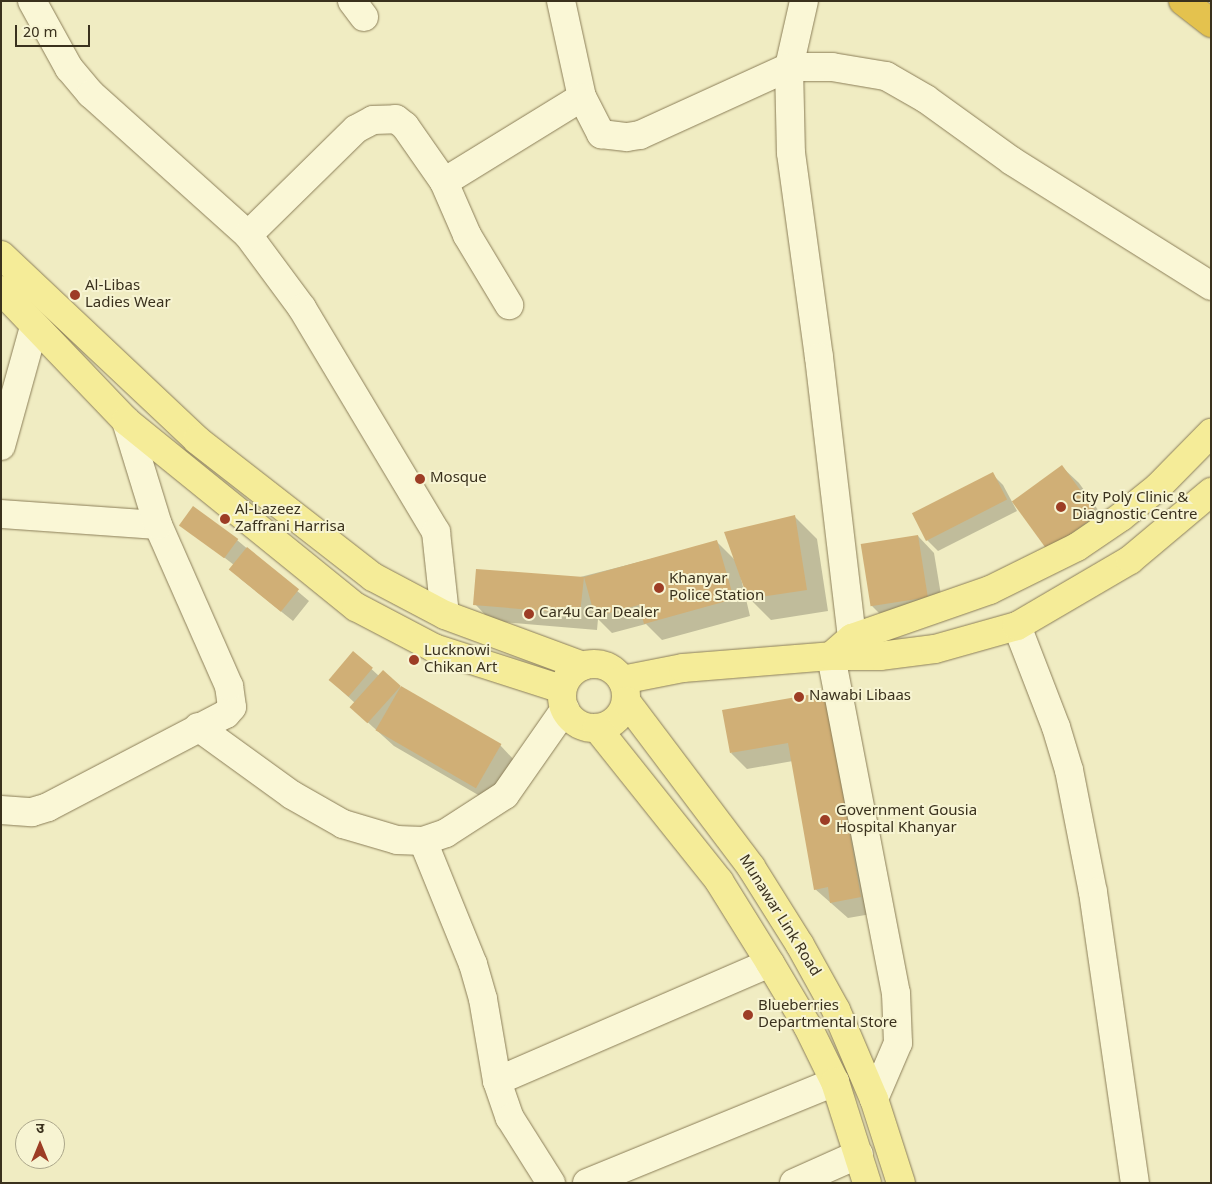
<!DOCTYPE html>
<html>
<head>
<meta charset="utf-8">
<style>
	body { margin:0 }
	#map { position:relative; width:1212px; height:1184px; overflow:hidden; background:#f0ecc2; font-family:Georgia,"Noto Sans Devanagari",serif }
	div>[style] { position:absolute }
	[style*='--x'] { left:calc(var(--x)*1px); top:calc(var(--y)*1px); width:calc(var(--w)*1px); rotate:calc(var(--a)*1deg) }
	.shadow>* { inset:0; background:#0003 }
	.building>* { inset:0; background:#d0af76; transform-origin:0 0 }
	.roads { filter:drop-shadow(0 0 1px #8b7e58) drop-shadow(0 0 1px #8b7e58) }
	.minor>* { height:28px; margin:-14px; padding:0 14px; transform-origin:14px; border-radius:14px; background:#faf7d6 }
	.major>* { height:28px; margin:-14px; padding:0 14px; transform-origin:14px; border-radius:14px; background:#f5ec98 }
	.major>.ring { margin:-14px; padding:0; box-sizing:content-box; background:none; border:28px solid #f5ec98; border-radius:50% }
	.highway>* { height:28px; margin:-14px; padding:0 14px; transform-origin:14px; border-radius:14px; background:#e4c24e }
	.dots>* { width:14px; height:14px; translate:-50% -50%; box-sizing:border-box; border:2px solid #f7f4d2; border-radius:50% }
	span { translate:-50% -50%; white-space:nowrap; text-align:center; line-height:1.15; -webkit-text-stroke:4px #f7f4d2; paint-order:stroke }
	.poi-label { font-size:15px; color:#3a311d }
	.left { translate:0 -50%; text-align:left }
	.street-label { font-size:15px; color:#3a311d }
	.frame { position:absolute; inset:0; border:2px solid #3a311d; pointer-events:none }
	.north { position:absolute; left:15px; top:1119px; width:50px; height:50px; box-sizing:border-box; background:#f7f4d2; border:1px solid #aba68a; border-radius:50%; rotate:0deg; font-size:14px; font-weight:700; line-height:20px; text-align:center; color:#3a311d }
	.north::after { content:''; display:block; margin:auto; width:18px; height:22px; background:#9d3d25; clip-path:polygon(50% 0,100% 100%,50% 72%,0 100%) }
	.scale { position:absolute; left:15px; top:25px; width:75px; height:22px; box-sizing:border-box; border:2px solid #3a311d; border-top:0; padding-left:6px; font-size:15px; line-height:18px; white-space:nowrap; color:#3a311d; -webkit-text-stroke:4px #f7f4d2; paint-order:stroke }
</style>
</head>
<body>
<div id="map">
	<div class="shadow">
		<div style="clip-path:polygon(1062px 467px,1079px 483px,1113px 531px,1065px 565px)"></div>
		<div style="clip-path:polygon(992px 474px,1003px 485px,1017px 511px,938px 551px,927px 540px)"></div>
		<div style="clip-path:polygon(193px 508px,237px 540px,309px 601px,293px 621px,242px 580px,231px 569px,234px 565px,181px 524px)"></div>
		<div style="clip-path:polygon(795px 517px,817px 539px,828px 611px,771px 620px,749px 598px,740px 574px,750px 616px,662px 640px,646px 624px,612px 633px,598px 619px,597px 630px,491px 621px,475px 604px,717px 542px,735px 560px)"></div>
		<div style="clip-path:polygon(918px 536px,934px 553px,944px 613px,888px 622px,871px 605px)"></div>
		<div style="clip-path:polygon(354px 653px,379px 676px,383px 672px,402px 689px,500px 745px,516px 762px,492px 803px,394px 746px,352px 708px,356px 704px,341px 690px)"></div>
		<div style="clip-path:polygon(824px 693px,877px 913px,848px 918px,815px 889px,793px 761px,747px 769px,731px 753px)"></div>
	</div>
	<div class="building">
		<div style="left:1062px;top:465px;width:61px;height:62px;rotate:54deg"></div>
		<div style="left:993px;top:472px;width:31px;height:91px;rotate:63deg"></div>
		<div style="left:193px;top:506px;width:56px;height:24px;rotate:36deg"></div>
		<div style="clip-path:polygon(795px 515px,807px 590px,748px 599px,724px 532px)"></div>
		<div style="left:918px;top:535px;width:63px;height:58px;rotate:81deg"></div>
		<div style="clip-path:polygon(717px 540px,734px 599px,644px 624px,639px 605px,595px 617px,584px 577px,580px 614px,473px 605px,476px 569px,584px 577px)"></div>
		<div style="left:247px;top:547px;width:67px;height:29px;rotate:39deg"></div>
		<div style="left:353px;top:651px;width:26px;height:38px;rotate:40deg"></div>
		<div style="left:383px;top:670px;width:24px;height:50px;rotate:42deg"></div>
		<div style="left:401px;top:686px;width:116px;height:51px;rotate:30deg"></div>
		<div style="clip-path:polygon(825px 692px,861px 897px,830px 903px,828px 887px,814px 890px,788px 743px,730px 753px,722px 710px)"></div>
	</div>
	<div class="roads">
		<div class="minor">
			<div style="--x:32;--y:1;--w:77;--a:61.1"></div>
			<div style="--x:69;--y:68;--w:34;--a:50"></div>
			<div style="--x:91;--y:94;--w:211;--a:41.9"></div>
			<div style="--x:248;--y:235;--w:91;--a:53.5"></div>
			<div style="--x:302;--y:308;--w:261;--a:59.1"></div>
			<div style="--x:436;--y:532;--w:83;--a:83.8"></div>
			<div style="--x:352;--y:1;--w:20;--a:53"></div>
			<div style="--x:561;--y:1;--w:98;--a:77.7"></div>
			<div style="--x:804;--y:1;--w:68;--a:102.8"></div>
			<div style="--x:789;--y:67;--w:86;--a:88.7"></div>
			<div style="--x:791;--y:153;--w:206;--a:82.2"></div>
			<div style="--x:819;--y:357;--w:283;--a:83.3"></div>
			<div style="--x:444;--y:182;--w:58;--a:66.5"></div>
			<div style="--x:467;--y:235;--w:82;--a:59"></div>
			<div style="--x:248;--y:235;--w:151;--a:-44.5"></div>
			<div style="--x:356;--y:129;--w:19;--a:-28"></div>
			<div style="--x:373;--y:120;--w:23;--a:-2"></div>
			<div style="--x:396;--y:119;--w:11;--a:38"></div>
			<div style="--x:405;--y:126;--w:68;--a:55.1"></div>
			<div style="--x:444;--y:182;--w:162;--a:-31.6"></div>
			<div style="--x:582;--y:97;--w:42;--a:62.8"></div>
			<div style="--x:601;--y:134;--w:26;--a:7"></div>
			<div style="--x:627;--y:137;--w:13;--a:-9"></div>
			<div style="--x:640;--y:135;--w:164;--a:-24.5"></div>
			<div style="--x:789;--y:67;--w:43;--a:0"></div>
			<div style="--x:832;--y:67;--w:55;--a:9.5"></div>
			<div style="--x:886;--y:76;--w:46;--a:29.9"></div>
			<div style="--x:926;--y:99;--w:106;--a:35.8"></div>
			<div style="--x:1012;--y:161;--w:235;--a:32.1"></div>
			<div style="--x:1;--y:446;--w:123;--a:-74.5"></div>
			<div style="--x:1;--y:514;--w:157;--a:4"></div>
			<div style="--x:1017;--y:626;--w:108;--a:68.9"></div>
			<div style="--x:1056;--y:727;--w:45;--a:73.2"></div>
			<div style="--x:1069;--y:770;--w:124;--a:78.9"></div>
			<div style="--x:1093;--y:892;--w:294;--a:81.8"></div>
			<div style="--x:831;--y:656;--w:343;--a:79.1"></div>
			<div style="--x:896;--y:993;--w:50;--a:87.7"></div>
			<div style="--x:898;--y:1043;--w:61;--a:113.2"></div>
			<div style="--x:198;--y:727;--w:116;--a:35.9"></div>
			<div style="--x:292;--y:795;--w:59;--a:29.6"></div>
			<div style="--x:343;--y:824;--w:56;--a:16.5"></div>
			<div style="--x:397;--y:840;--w:26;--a:2"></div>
			<div style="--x:423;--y:841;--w:24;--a:-19"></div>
			<div style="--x:446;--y:833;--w:70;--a:-32.8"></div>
			<div style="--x:505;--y:795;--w:105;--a:-55.1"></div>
			<div style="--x:1;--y:810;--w:31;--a:4"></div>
			<div style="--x:32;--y:812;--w:17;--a:-17"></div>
			<div style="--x:48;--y:807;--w:201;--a:-27.6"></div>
			<div style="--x:226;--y:714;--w:9;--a:-49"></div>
			<div style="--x:232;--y:707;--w:21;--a:-98"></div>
			<div style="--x:229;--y:686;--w:176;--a:-113.8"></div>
			<div style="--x:158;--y:525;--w:109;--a:-107.1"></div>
			<div style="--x:423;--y:841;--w:133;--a:67.9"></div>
			<div style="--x:473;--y:964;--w:36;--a:74"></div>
			<div style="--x:483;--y:999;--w:83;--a:80.3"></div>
			<div style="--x:497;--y:1081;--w:39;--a:71"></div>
			<div style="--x:510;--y:1118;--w:77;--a:57.8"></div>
			<div style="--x:497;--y:1081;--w:297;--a:-23.4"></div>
			<div style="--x:587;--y:1183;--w:268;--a:-22.2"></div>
			<div style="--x:794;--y:1183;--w:71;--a:-24"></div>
		</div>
		<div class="major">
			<div style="--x:1;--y:255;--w:270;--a:43.3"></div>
			<div style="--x:197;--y:440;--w:223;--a:37.9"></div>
			<div style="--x:373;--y:577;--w:81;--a:27.8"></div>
			<div style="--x:445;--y:615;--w:147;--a:20.3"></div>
			<div style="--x:1;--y:290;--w:181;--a:46.3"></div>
			<div style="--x:126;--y:421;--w:296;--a:39"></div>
			<div style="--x:356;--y:607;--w:88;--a:27.7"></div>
			<div style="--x:434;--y:648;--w:134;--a:17.8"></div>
			<div style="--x:831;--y:656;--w:28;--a:-41"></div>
			<div style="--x:852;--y:638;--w:146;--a:-19.2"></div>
			<div style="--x:990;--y:590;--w:97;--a:-26.3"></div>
			<div style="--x:1077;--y:547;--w:53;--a:-34.3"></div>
			<div style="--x:1121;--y:517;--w:48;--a:-39"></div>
			<div style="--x:1158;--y:487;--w:76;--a:-45.5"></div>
			<div class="ring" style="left:562px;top:664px;width:36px;height:36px"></div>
			<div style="--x:622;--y:680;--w:62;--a:-11.1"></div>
			<div style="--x:683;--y:668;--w:148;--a:-4.6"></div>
			<div style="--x:831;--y:656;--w:49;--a:0"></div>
			<div style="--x:880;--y:656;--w:55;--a:-7.3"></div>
			<div style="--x:935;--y:649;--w:85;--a:-15.7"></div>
			<div style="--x:1017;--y:626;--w:131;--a:-30.3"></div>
			<div style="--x:1130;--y:560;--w:106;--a:-40"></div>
			<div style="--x:626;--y:701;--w:208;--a:53"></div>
			<div style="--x:751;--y:867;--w:92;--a:57.9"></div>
			<div style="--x:800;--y:945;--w:74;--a:61"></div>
			<div style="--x:836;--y:1010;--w:97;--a:66.9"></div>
			<div style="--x:874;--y:1099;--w:88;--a:72.2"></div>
			<div style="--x:597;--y:728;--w:196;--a:51.4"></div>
			<div style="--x:719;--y:881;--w:97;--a:58.1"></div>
			<div style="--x:770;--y:963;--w:74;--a:59.3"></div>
			<div style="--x:808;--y:1027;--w:61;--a:63.9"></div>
			<div style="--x:835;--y:1082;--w:106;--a:72.4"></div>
		</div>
		<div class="highway">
			<div style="--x:1183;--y:1;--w:36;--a:38"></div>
		</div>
	</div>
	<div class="dots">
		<div style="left:75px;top:295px;background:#9d3d25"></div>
		<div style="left:420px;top:479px;background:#9d3d25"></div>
		<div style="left:1061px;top:507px;background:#9d3d25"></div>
		<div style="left:225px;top:519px;background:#9d3d25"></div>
		<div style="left:659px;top:588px;background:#9d3d25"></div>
		<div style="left:529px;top:614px;background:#9d3d25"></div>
		<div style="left:414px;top:660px;background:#9d3d25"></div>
		<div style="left:799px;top:697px;background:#9d3d25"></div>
		<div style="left:825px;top:820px;background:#9d3d25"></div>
		<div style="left:748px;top:1015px;background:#9d3d25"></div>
	</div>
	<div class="poi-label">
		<span class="left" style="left:85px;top:295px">Al-Libas<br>Ladies Wear</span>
		<span class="left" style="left:430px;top:479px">Mosque</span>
		<span class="left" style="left:1072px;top:507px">City Poly Clinic &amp;<br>Diagnostic Centre</span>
		<span class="left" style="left:235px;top:519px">Al-Lazeez<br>Zaffrani Harrisa</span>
		<span class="left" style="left:669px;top:588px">Khanyar<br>Police Station</span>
		<span class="left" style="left:539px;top:614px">Car4u Car Dealer</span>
		<span class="left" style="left:424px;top:660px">Lucknowi<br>Chikan Art</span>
		<span class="left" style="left:809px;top:697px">Nawabi Libaas</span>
		<span class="left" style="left:836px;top:820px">Government Gousia<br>Hospital Khanyar</span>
		<span class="left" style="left:758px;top:1015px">Blueberries<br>Departmental Store</span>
	</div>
	<div class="street-label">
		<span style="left:779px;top:916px;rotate:58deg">Munawar Link Road</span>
	</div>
	<div class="frame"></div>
	<div class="north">उ</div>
	<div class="scale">20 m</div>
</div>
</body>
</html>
